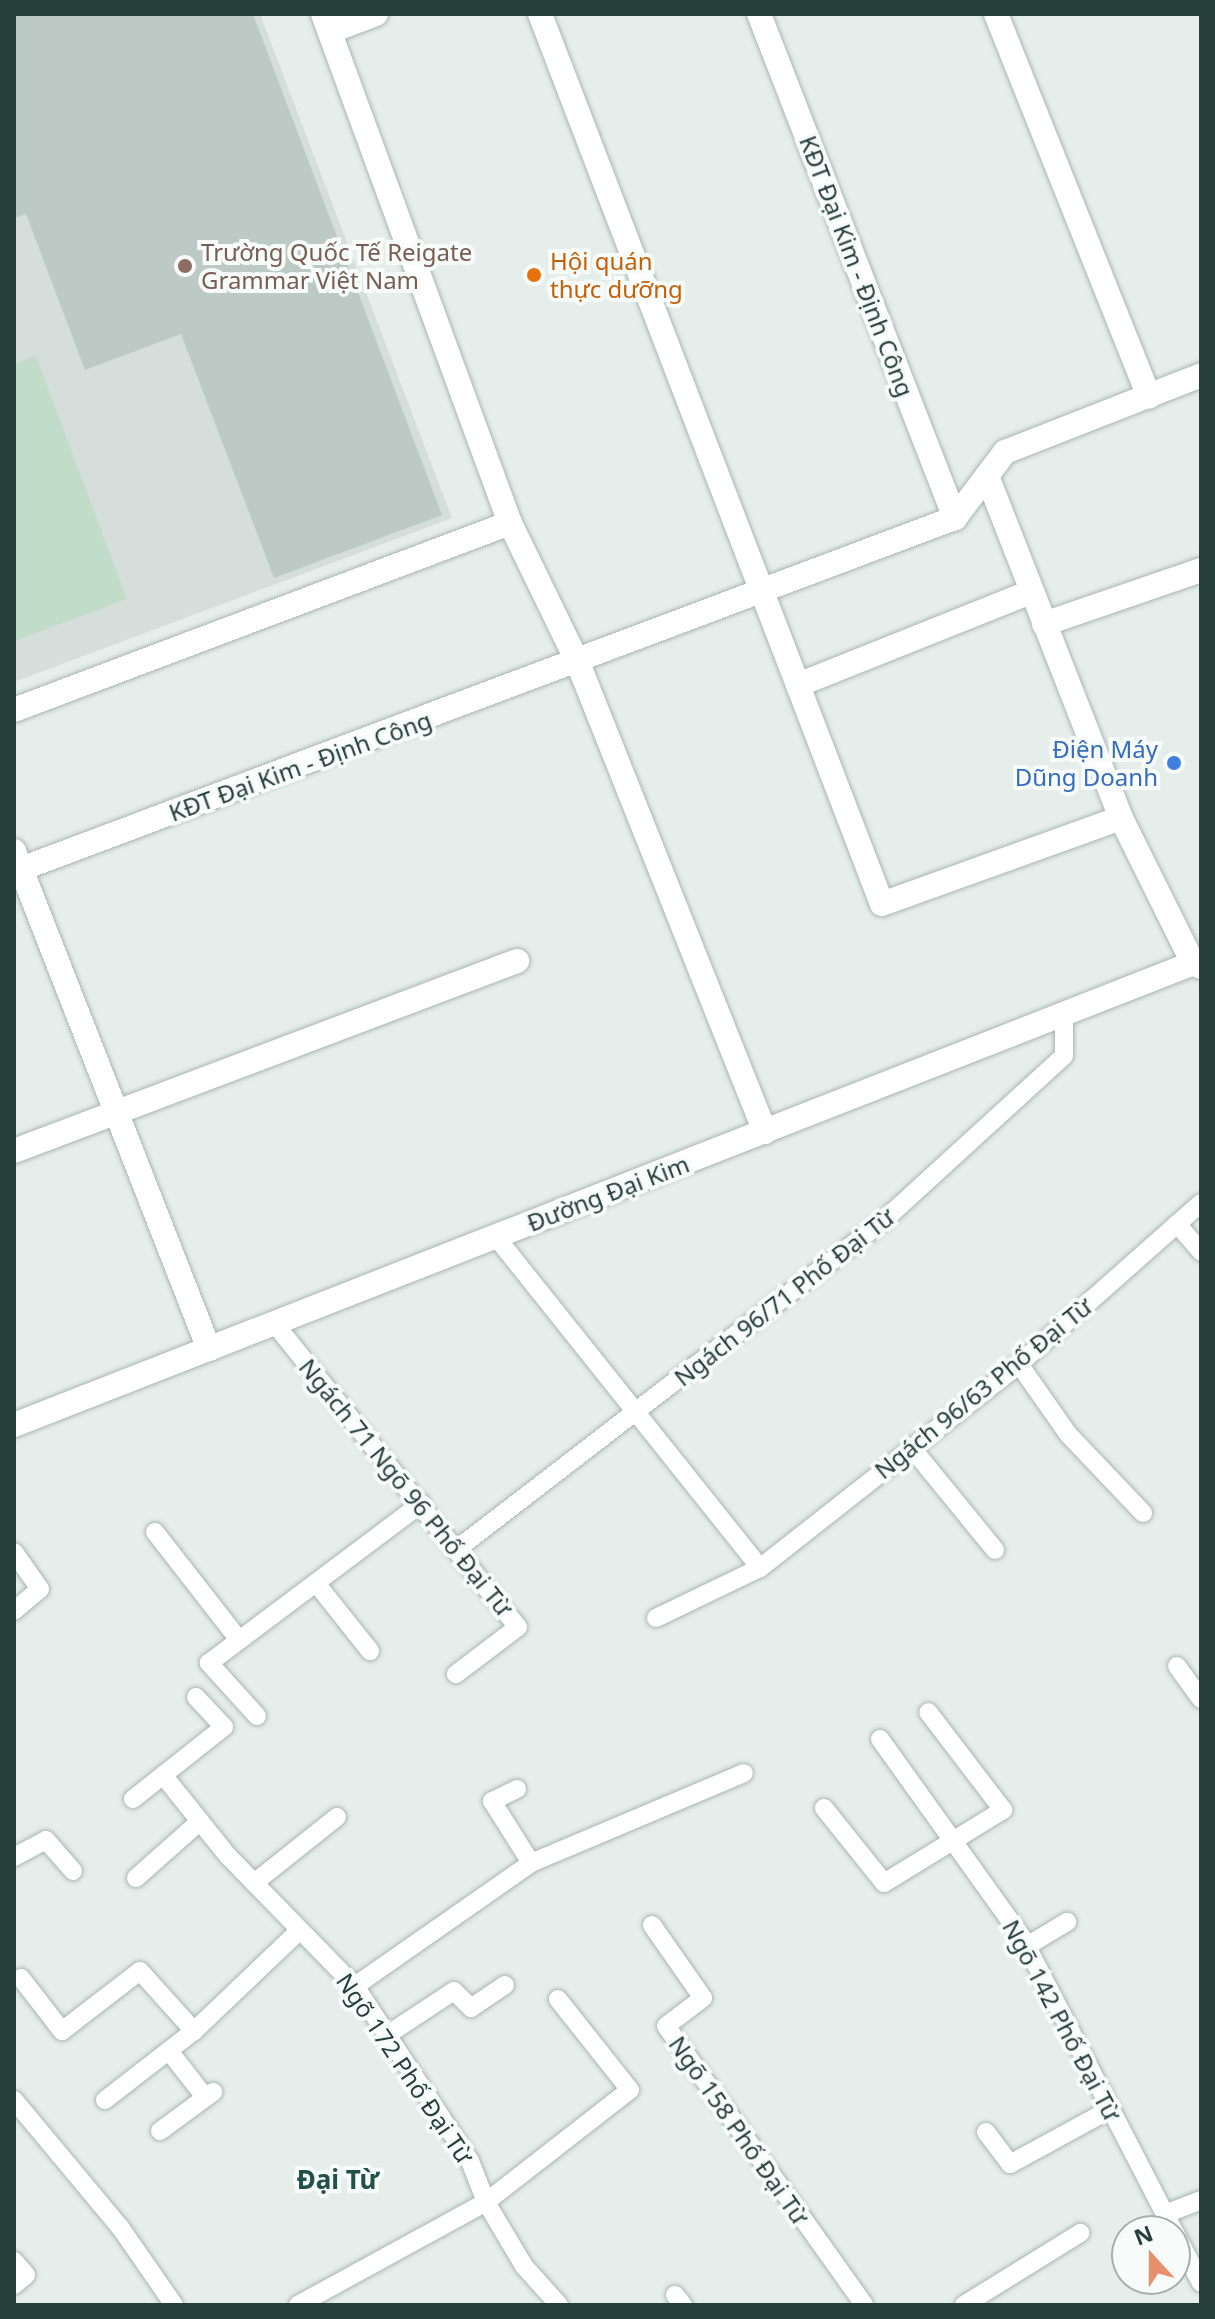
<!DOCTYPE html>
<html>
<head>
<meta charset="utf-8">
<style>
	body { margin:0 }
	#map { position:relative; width:1215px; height:2319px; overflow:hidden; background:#e6eeeb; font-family:"Noto Sans",sans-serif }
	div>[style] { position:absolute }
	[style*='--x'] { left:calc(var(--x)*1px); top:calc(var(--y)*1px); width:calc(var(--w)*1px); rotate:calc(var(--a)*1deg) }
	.built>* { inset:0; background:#d5deda }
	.green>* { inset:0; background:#c1ddca }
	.building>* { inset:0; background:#bcc9c4 }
	.roads { filter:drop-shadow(0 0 2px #a9b6b2) drop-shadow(0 0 2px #a9b6b2) }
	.lane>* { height:18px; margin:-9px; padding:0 9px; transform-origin:9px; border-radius:9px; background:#fff }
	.street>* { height:24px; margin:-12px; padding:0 12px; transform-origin:12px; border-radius:12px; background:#fff }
	.dots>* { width:22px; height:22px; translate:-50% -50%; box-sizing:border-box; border:4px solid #f7fbf9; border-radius:50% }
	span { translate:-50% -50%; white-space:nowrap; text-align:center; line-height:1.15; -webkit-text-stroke:8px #f7fbf9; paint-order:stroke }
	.education-label { font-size:24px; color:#785e54 }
	.left { translate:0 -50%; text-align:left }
	.food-label { font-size:24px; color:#c56008 }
	.street-label { font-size:24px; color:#263f3a }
	.shop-label { font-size:24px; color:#366cbe }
	.right { translate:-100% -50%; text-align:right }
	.neighbourhood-label { font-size:26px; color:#235048; font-weight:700 }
	.frame { position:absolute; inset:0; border:16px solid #263f3a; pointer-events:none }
	.north { position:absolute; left:1111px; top:2215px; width:80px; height:80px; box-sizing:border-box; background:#f7fbf9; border:2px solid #a3b0ad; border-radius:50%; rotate:339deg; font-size:22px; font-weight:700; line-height:32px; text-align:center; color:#263f3a }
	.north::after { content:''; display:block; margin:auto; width:28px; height:36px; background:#e7906b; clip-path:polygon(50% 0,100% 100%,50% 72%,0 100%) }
</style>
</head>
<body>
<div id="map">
	<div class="built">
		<div style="clip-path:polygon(14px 14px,260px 14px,452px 518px,14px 682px)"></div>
	</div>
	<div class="green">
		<div style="clip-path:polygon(36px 356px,127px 599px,14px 641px,14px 364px)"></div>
	</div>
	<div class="building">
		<div style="clip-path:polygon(14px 14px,253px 14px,442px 515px,274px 578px,181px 334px,85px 370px,26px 214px,14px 218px)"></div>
	</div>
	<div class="roads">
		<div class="lane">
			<div style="--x:1177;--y:1224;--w:37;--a:49"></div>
			<div style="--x:496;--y:1237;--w:423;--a:51.4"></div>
			<div style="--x:275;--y:1324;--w:388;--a:51.3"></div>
			<div style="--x:518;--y:1627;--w:78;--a:142.8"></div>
			<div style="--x:1019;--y:1364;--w:85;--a:55"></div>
			<div style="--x:1068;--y:1434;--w:109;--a:46.5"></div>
			<div style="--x:911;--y:1447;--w:133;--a:50.8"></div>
			<div style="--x:155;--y:1532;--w:137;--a:52.1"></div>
			<div style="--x:457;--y:1549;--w:536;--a:-37.58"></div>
			<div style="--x:882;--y:1222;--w:246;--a:-42.4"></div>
			<div style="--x:1064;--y:1056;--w:42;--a:-90"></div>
			<div style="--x:14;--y:1552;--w:45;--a:54.9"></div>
			<div style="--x:40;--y:1589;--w:34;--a:140"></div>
			<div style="--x:316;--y:1583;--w:87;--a:51.5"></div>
			<div style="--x:656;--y:1618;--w:115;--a:-25.7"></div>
			<div style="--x:760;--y:1568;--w:330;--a:-38.2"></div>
			<div style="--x:1019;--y:1364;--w:243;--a:-41.5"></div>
			<div style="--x:1177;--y:1666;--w:41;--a:54"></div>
			<div style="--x:257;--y:1716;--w:72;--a:-132.2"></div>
			<div style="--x:209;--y:1663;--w:266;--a:-36.9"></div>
			<div style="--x:880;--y:1739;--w:246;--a:54.4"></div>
			<div style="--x:1023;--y:1939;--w:329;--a:62.7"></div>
			<div style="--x:163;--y:1775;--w:104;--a:51.3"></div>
			<div style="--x:228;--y:1856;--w:182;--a:45.7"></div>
			<div style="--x:355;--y:1986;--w:209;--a:56.7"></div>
			<div style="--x:470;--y:2161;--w:44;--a:68.7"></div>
			<div style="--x:486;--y:2202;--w:74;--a:59.3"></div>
			<div style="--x:524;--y:2266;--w:52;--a:48.1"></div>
			<div style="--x:517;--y:1789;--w:28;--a:154"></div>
			<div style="--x:492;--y:1801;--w:73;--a:57.8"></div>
			<div style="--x:133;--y:1799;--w:116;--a:-38.4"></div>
			<div style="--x:224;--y:1727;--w:41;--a:-133"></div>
			<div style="--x:824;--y:1808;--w:96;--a:51.3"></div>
			<div style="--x:884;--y:1883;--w:140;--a:-31.5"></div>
			<div style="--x:1003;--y:1810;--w:123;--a:-127.4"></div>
			<div style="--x:14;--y:1857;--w:36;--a:-28"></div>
			<div style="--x:46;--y:1840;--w:41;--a:48.9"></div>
			<div style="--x:136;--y:1878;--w:84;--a:-41.6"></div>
			<div style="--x:254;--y:1883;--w:106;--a:-38.5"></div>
			<div style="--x:652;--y:1925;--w:89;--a:55.1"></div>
			<div style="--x:703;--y:1998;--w:46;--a:142.9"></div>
			<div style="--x:666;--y:2026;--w:342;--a:54.6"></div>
			<div style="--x:1027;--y:1946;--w:47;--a:-31"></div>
			<div style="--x:21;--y:1978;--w:67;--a:52.3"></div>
			<div style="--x:62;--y:2031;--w:98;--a:-37.6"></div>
			<div style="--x:140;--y:1971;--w:81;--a:48"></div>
			<div style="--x:194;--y:2031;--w:146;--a:-43.6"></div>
			<div style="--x:355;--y:1986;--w:215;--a:-34.9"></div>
			<div style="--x:531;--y:1863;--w:231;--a:-22.9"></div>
			<div style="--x:387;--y:2035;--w:80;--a:-33.3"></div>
			<div style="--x:454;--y:1991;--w:24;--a:45"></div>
			<div style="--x:471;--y:2008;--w:41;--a:-34.1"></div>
			<div style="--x:169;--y:2051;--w:58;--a:52"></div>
			<div style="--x:14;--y:2100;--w:165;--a:50.2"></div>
			<div style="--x:120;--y:2227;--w:95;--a:55.3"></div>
			<div style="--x:105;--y:2100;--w:113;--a:-37.8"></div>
			<div style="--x:160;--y:2131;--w:66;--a:-36.3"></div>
			<div style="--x:986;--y:2132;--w:40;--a:53"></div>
			<div style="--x:1010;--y:2164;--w:115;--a:-28.6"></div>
			<div style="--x:1165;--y:2214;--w:39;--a:-21"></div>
			<div style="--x:1175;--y:2233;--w:56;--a:62.5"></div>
			<div style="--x:14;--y:2261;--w:18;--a:49"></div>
			<div style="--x:26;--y:2275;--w:16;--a:140"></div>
			<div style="--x:675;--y:2295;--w:13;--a:51"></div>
			<div style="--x:298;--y:2305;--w:214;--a:-28.7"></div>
			<div style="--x:486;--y:2202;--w:182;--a:-37.9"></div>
			<div style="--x:630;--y:2090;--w:116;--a:-128.4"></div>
			<div style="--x:964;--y:2305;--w:137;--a:-31.8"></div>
		</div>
		<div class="street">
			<div style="--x:323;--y:14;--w:542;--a:69.83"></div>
			<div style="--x:510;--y:523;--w:156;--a:64.1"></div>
			<div style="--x:578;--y:663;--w:505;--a:68.26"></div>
			<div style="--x:540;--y:14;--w:953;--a:68.98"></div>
			<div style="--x:882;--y:904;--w:254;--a:-19.8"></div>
			<div style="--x:759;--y:14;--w:541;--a:68.75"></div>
			<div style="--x:996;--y:14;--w:412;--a:68.2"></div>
			<div style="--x:331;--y:31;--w:48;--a:-20.7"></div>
			<div style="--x:987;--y:476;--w:367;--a:68.6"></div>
			<div style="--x:1121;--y:818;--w:162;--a:63.6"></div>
			<div style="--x:1193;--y:963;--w:9;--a:27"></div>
			<div style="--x:1044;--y:624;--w:166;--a:-19"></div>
			<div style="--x:798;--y:685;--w:251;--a:-21.8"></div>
			<div style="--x:14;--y:710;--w:530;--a:-20.66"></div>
			<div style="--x:14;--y:851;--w:535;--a:68.62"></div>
			<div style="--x:21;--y:869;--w:998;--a:-20.6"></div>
			<div style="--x:955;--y:518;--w:83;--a:-52.9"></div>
			<div style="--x:1005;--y:452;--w:211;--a:-21.4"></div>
			<div style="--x:14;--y:1151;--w:538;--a:-20.69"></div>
			<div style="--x:14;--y:1425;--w:1275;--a:-21.39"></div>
		</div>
	</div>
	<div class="dots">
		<div style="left:185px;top:266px;background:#8d6e63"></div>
		<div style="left:534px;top:275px;background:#e8710a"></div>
		<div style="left:1174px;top:763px;background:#3f7fe0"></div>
	</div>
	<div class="education-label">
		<span class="left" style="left:201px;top:266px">Trường Quốc Tế Reigate<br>Grammar Việt Nam</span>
	</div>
	<div class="food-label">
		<span class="left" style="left:550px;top:275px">Hội quán<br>thực dưỡng</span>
	</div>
	<div class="street-label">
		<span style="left:857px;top:266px;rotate:69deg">KĐT Đại Kim - Định Công</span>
		<span style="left:300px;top:766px;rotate:-20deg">KĐT Đại Kim - Định Công</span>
		<span style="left:608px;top:1193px;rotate:-21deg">Đường Đại Kim</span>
		<span style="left:784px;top:1297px;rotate:-38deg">Ngách 96/71 Phố Đại Từ</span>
		<span style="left:983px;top:1388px;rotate:-39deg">Ngách 96/63 Phố Đại Từ</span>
		<span style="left:406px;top:1487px;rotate:51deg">Ngách 71 Ngõ 96 Phố Đại Từ</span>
		<span style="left:1062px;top:2020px;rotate:62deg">Ngõ 142 Phố Đại Từ</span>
		<span style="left:405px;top:2068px;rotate:56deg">Ngõ 172 Phố Đại Từ</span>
		<span style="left:739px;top:2130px;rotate:55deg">Ngõ 158 Phố Đại Từ</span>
	</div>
	<div class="shop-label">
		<span class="right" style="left:1158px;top:763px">Điện Máy<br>Dũng Doanh</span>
	</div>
	<div class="neighbourhood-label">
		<span style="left:338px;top:2180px">Đại Từ</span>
	</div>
	<div class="frame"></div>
	<div class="north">N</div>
</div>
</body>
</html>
